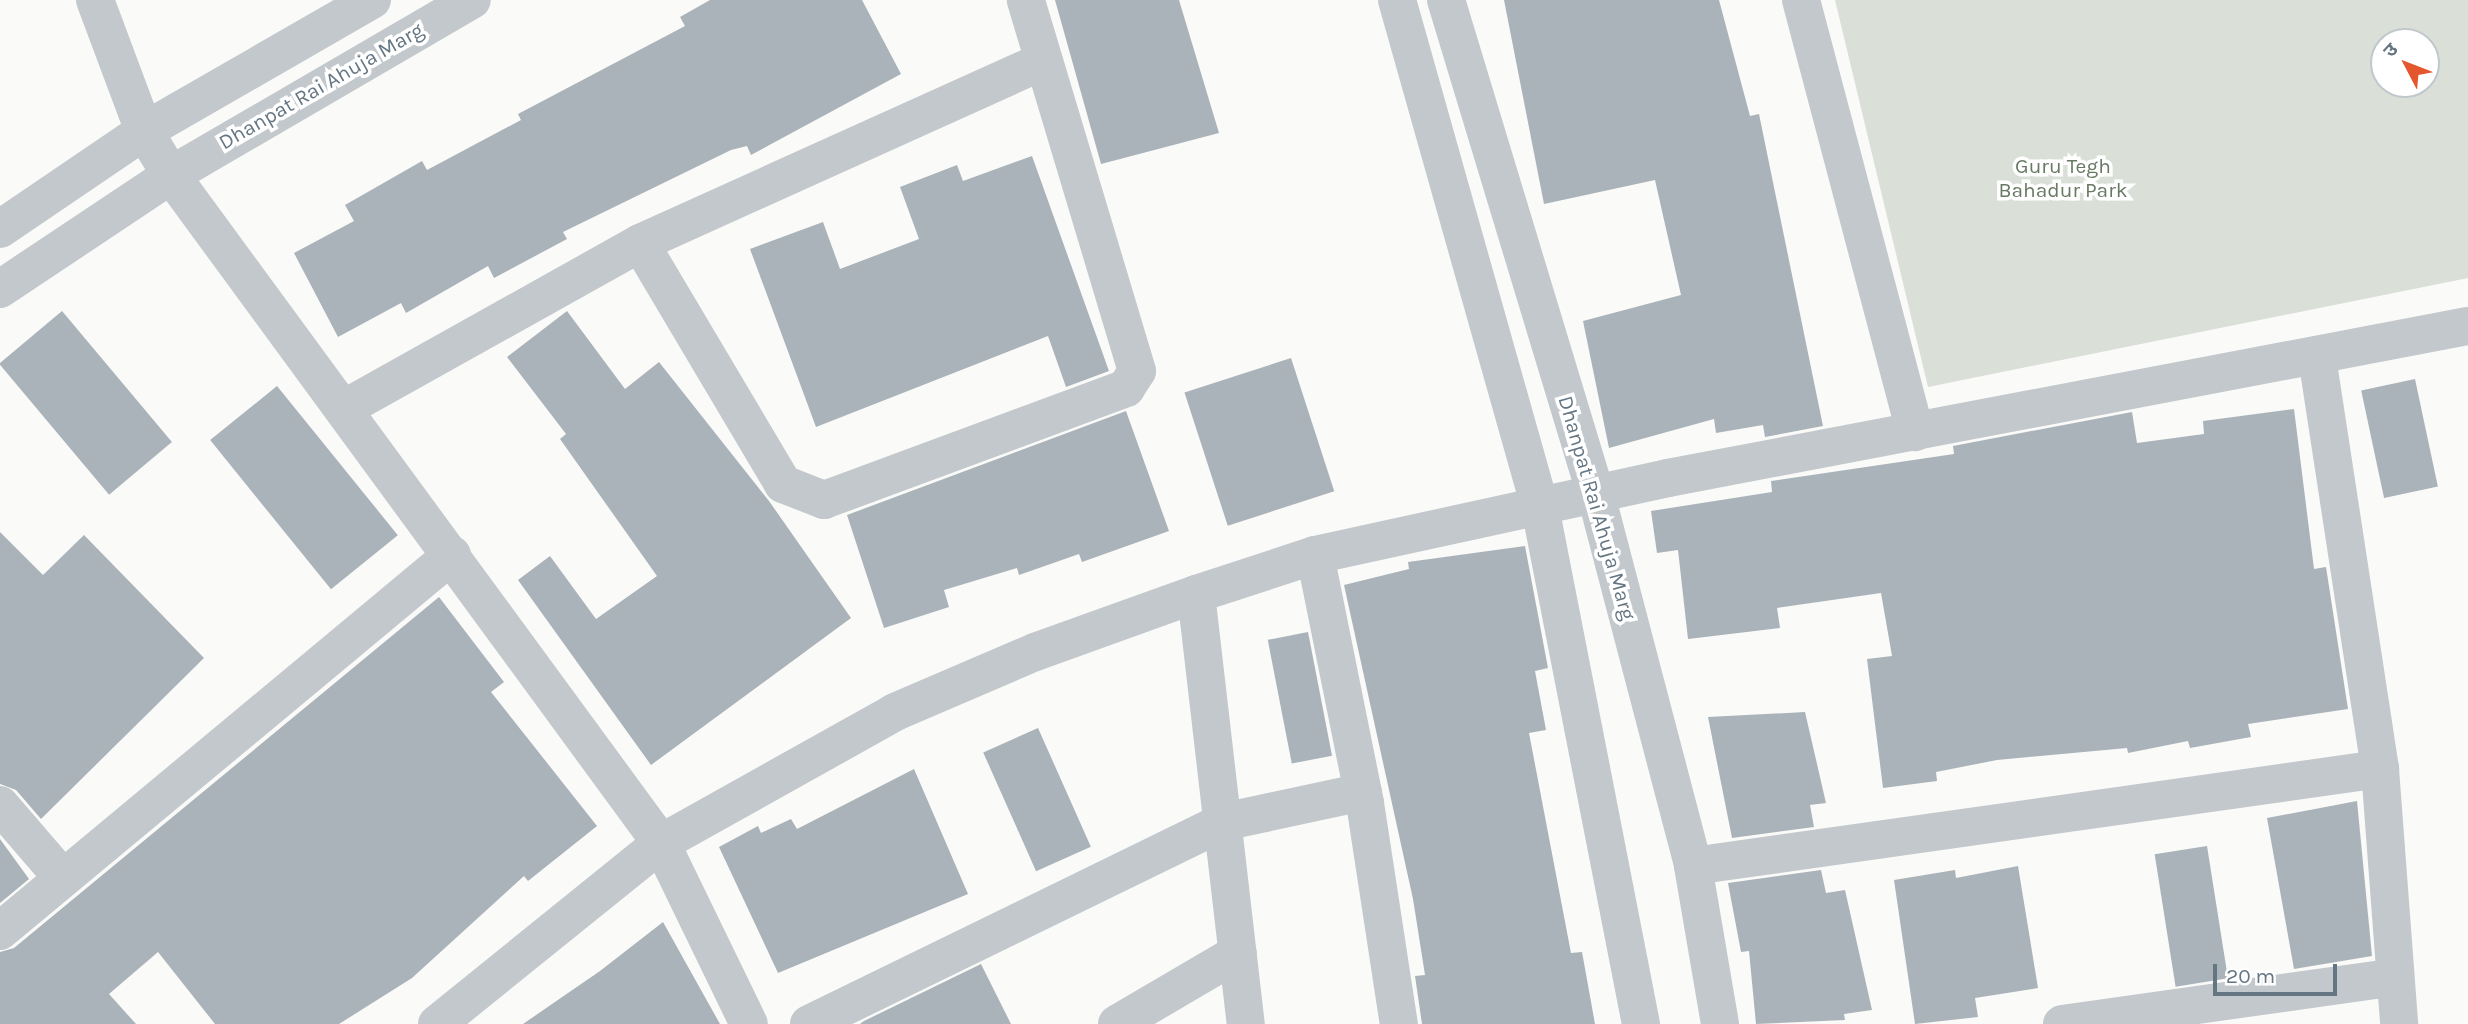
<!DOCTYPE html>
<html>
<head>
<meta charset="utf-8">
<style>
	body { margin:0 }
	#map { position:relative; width:2468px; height:1024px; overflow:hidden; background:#fafaf8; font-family:Karla,"Noto Sans Devanagari",sans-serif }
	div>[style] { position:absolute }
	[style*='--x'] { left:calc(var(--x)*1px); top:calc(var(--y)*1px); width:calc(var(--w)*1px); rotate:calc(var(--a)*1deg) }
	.green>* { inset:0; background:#dadfd7 }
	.building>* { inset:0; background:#aab3b9; transform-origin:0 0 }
	.minor>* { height:38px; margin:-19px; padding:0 19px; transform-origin:19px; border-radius:19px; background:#c3c8cc }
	span { translate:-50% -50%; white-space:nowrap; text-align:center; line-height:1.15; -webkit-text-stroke:7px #fff; paint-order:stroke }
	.street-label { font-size:21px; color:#657683 }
	.park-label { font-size:21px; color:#687a64 }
	.north { position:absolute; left:2370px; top:28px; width:70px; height:70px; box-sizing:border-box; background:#fff; border:2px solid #c1c8cd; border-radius:50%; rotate:312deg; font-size:19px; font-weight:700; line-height:28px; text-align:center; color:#657683 }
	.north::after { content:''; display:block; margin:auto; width:24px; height:32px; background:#e4572e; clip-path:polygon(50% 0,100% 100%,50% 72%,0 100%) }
	.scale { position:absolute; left:2213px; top:964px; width:124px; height:32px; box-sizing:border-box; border:4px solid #657683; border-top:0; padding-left:9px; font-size:21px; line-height:24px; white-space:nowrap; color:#657683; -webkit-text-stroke:5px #fff; paint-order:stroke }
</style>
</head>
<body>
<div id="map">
	<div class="green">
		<div style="clip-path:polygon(evenodd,1835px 0,2468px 0,2468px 278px,1928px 387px,1835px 0,2384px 42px,2426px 42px,2426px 84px,2384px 84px,2384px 42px)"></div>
	</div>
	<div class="building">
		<div style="clip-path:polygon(710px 0,862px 0,901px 74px,751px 155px,747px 146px,731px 150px,563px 232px,567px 239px,494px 278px,488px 266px,406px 313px,401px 303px,338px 337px,294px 253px,354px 221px,345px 205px,422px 161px,427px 170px,521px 120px,518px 114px,685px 26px,680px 17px)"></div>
		<div style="clip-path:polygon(1055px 0,1179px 0,1219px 133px,1101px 164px)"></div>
		<div style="clip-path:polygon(1504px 0,1719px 0,1750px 116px,1759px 114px,1823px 426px,1765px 437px,1763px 425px,1716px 433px,1714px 419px,1609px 448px,1583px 321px,1681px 295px,1655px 180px,1544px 204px)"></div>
		<div style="clip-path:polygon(1032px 156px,1109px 371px,1066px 387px,1048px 336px,816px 427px,750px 249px,823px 222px,840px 269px,919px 239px,900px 187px,957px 165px,963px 181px)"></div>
		<div style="left:62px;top:311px;width:171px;height:82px;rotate:50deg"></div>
		<div style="clip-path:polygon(567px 311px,625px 389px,659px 362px,769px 501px,851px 618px,651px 765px,518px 580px,550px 556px,596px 619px,657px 576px,560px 439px,566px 434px,507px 357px)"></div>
		<div style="left:1291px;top:358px;width:140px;height:112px;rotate:72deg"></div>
		<div style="left:2415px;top:379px;width:110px;height:55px;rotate:78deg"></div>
		<div style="left:277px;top:386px;width:192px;height:86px;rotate:51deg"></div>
		<div style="clip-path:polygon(2294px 409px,2314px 569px,2326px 567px,2348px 709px,2248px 724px,2251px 737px,2190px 748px,2188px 741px,2128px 753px,2127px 748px,1997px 760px,1936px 772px,1937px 781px,1883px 788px,1867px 659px,1892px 656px,1881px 593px,1777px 608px,1780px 628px,1688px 639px,1678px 550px,1657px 553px,1651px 511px,1772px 492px,1771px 481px,1954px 454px,1953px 446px,2132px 412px,2137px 443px,2204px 434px,2203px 421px)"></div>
		<div style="clip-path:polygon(1126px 411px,1169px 531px,1082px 562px,1079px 554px,1019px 575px,1017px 568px,944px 590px,949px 607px,884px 628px,847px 515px)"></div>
		<div style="clip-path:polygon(0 532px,43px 575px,84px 535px,204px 658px,41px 819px,16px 790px,0 784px)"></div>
		<div style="clip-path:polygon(1525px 546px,1548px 668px,1535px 671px,1546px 730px,1529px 733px,1571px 953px,1582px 952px,1595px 1024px,1422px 1024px,1415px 976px,1425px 975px,1413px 899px,1344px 585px,1409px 569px,1408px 562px)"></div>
		<div style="clip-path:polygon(439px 597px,504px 682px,491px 692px,597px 826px,528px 881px,524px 876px,412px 978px,339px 1024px,215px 1024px,158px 952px,109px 994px,136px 1024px,0 1024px,0 952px,14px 948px)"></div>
		<div style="left:1308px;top:632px;width:126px;height:41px;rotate:79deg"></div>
		<div style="clip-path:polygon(1805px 712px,1826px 803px,1810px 805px,1814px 827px,1732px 838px,1708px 717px)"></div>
		<div style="left:1038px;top:728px;width:130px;height:60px;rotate:66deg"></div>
		<div style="clip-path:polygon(914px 769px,968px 894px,778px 973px,719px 847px,758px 826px,761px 833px,791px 819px,797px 829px)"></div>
		<div style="clip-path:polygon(2357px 801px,2372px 956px,2294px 969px,2267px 818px)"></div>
		<div style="clip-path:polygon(0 839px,29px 879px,0 903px)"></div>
		<div style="left:2207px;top:846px;width:134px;height:53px;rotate:81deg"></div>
		<div style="clip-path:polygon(2018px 866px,2038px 988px,1975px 998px,1978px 1017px,1915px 1024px,1894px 880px,1955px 870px,1956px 878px)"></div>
		<div style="clip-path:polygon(1821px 870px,1826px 893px,1845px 890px,1872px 1010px,1844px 1014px,1845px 1020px,1756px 1024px,1749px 951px,1741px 952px,1728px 883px)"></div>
		<div style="clip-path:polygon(663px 922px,720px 1024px,523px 1024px,600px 971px)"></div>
		<div style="clip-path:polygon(981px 964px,1011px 1024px,860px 1024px,864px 1021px)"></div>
	</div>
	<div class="minor">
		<div style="--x:95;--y:0;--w:140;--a:69.5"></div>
		<div style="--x:144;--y:131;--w:52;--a:58.5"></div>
		<div style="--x:171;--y:175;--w:828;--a:53.74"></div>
		<div style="--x:661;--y:843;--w:201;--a:64.1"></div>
		<div style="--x:1397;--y:0;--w:527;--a:74.25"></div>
		<div style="--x:1540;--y:507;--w:527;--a:78.95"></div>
		<div style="--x:1446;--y:0;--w:517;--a:73.14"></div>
		<div style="--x:1596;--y:495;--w:383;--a:75.3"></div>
		<div style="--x:1693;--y:866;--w:160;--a:80.3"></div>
		<div style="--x:1801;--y:0;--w:447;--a:75.2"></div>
		<div style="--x:0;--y:229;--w:174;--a:-34.2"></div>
		<div style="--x:144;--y:131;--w:263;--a:-29.9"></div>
		<div style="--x:640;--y:243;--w:280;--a:59.3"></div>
		<div style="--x:783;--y:484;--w:44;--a:21.3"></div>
		<div style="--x:824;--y:500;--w:322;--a:-20.3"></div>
		<div style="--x:1126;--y:388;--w:20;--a:-57"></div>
		<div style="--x:1137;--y:371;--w:387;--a:-106.7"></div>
		<div style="--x:0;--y:289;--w:206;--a:-33.7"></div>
		<div style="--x:171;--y:175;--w:348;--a:-30.2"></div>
		<div style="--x:2317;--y:357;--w:417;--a:81.3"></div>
		<div style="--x:2380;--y:769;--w:256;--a:85.7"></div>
		<div style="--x:345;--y:408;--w:338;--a:-29.2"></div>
		<div style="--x:640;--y:243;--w:443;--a:-24.3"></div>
		<div style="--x:1315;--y:555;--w:253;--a:78.6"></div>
		<div style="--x:1365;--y:803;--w:224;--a:81.3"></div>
		<div style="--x:1196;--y:594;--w:433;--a:83.4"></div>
		<div style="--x:0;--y:805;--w:94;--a:49.3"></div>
		<div style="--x:1693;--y:866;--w:694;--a:-8.04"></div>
		<div style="--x:0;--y:931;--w:588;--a:-39.76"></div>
		<div style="--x:437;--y:1024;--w:288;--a:-38.9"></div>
		<div style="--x:661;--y:843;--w:268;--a:-29.2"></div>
		<div style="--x:895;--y:712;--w:152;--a:-23.2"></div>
		<div style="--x:1035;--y:652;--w:171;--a:-19.8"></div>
		<div style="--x:1196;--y:594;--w:125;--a:-18.1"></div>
		<div style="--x:1315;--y:555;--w:361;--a:-12.3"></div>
		<div style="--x:1668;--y:478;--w:814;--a:-10.76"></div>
		<div style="--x:809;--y:1024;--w:461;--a:-26"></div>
		<div style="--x:1223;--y:822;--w:143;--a:-12.1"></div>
		<div style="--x:1117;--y:1024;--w:140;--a:-30.4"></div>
		<div style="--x:2062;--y:1024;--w:336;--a:-8"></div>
	</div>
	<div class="street-label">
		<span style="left:321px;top:86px;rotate:-30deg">Dhanpat Rai Ahuja Marg</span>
		<span style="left:1597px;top:508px;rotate:74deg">Dhanpat Rai Ahuja Marg</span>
	</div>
	<div class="park-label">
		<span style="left:2063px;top:178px">Guru Tegh<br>Bahadur Park</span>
	</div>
	<div class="north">उ</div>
	<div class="scale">20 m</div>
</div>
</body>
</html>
